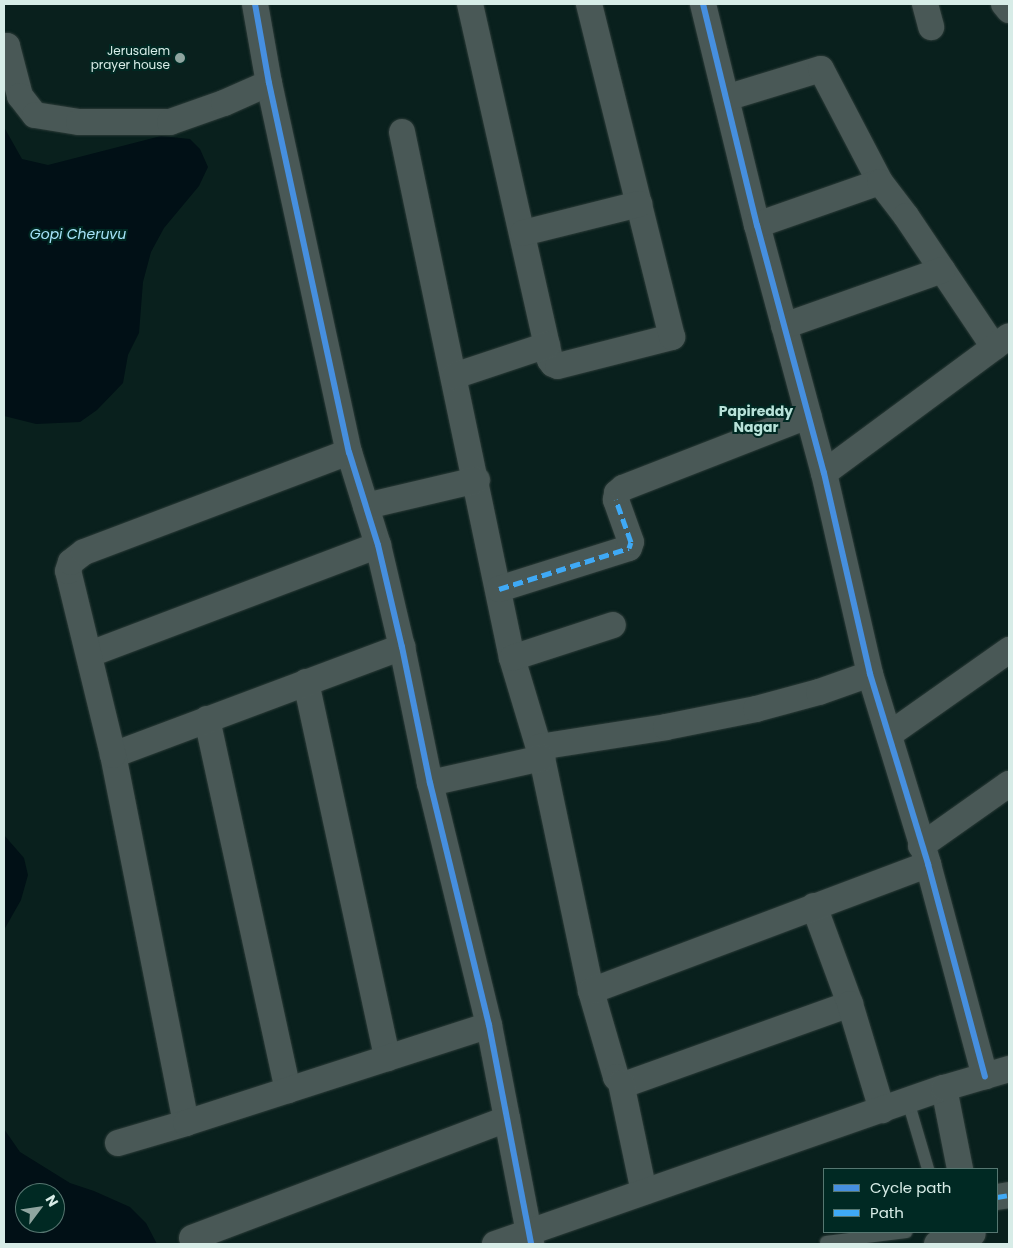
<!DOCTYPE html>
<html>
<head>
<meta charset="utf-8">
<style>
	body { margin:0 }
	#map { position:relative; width:1013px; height:1248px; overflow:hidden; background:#09201d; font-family:Poppins,sans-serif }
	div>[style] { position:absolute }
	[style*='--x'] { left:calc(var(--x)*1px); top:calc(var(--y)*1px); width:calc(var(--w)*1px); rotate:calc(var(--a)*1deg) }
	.water>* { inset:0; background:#011016 }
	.roads { filter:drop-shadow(0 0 1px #2c3b38) drop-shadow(0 0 1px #2c3b38) }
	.lane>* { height:12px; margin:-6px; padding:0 6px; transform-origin:6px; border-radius:6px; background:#495856 }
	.street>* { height:26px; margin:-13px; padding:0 13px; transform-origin:13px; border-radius:13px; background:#495856 }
	.quiet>* { height:5px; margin-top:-2.5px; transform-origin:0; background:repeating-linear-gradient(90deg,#3fa9f5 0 10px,transparent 0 15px) }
	.cycleway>* { height:6px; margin:-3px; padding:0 3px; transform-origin:3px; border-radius:3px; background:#468fdf }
	.dots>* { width:14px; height:14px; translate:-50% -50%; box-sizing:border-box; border:2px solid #002923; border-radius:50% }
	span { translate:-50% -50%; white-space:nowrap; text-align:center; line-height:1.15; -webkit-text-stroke:4px #002923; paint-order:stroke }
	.poi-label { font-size:12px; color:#d7ece7 }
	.right { translate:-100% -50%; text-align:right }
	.water-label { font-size:14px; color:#a6e4fa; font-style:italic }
	.neighbourhood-label { font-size:14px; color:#b8e2d9; font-weight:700 }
	.frame { position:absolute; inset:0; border:5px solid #d7ece7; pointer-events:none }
	.legend { position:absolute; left:823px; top:1168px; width:175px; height:65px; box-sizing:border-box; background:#002923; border:1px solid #567771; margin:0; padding:6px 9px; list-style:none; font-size:15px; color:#d7ece7 }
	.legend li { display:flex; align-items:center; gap:10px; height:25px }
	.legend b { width:25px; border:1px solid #567771 }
	.north { position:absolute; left:15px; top:1183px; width:50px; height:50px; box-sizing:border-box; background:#002923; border:1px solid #567771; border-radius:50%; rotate:59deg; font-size:14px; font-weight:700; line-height:20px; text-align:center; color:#d7ece7 }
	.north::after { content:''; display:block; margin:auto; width:18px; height:22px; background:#8fa5a0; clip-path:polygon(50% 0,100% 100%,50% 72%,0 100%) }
</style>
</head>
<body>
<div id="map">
	<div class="water">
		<div style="clip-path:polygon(4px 127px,22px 159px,48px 165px,161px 136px,190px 139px,200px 149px,208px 167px,199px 186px,164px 228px,151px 252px,143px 282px,139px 333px,128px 355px,123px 383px,97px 410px,80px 422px,36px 424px,4px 416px)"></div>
		<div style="clip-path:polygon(4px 835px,24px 858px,28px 875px,21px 900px,4px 930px)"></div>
		<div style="clip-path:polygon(evenodd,4px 1129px,20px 1152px,70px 1183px,94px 1191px,130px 1207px,146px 1223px,157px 1244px,4px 1244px,4px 1129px,25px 1193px,55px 1193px,55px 1223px,25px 1223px,25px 1193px)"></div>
	</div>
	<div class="roads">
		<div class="lane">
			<div style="--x:908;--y:1101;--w:71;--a:73.6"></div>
			<div style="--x:826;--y:1242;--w:81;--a:-7.1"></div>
		</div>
		<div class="street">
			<div style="--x:255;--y:4;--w:80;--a:80"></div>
			<div style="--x:269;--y:83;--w:378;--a:77.8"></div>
			<div style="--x:349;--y:452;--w:97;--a:72.7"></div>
			<div style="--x:378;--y:545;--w:105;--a:76.8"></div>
			<div style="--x:402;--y:647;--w:139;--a:78.4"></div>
			<div style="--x:430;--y:783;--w:249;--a:76.3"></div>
			<div style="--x:489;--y:1025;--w:223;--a:79.1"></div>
			<div style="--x:470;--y:4;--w:365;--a:77.3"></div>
			<div style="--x:550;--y:360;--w:5;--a:53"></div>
			<div style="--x:553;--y:364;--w:5;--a:22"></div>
			<div style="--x:558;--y:366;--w:118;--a:-14.3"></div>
			<div style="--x:672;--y:337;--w:343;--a:-104"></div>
			<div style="--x:703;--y:4;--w:228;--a:76.3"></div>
			<div style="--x:757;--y:225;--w:257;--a:74.9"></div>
			<div style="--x:824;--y:473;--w:206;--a:77.1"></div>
			<div style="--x:870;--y:674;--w:199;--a:73"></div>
			<div style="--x:928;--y:864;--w:220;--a:75"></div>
			<div style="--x:925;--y:4;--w:24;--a:75"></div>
			<div style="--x:1004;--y:4;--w:8;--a:50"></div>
			<div style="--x:4;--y:46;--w:3;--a:0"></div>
			<div style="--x:7;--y:46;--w:52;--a:75.4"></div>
			<div style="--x:20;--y:96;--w:24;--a:52"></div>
			<div style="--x:35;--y:115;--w:45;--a:9"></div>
			<div style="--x:79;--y:122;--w:91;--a:0"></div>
			<div style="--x:170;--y:122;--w:57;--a:-19.4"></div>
			<div style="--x:224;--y:103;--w:49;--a:-24"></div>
			<div style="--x:726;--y:98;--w:99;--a:-17"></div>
			<div style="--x:821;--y:69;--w:127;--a:62.4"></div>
			<div style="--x:402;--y:132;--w:537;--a:78.19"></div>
			<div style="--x:512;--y:658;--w:104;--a:73.3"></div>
			<div style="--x:542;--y:758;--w:238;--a:78.1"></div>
			<div style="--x:591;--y:991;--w:90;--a:73.8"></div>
			<div style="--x:616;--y:1077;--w:8;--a:50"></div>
			<div style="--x:621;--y:1083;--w:8;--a:0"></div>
			<div style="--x:629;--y:1083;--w:235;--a:-19.7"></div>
			<div style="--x:757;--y:225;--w:130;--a:-19.3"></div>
			<div style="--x:880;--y:182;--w:43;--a:52.6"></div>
			<div style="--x:906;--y:216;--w:158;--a:56.1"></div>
			<div style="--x:523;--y:233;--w:120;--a:-14"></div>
			<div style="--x:784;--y:326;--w:168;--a:-19.5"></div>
			<div style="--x:454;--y:376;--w:98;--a:-18.4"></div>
			<div style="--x:824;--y:473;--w:230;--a:-36.5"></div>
			<div style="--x:366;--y:506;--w:114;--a:-13.2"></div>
			<div style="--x:499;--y:589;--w:136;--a:-17.5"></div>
			<div style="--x:629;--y:548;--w:6;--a:-72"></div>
			<div style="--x:631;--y:542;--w:45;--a:-109.7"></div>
			<div style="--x:616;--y:500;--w:7;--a:-82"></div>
			<div style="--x:617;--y:493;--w:8;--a:-40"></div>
			<div style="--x:623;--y:488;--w:199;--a:-21.3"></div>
			<div style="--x:90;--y:654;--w:308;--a:-20.7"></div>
			<div style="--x:512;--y:658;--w:106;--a:-18.1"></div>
			<div style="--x:306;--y:682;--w:385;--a:77.8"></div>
			<div style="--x:207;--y:719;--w:380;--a:77.7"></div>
			<div style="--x:890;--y:734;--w:146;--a:-35.2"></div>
			<div style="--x:539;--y:747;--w:129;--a:-8.9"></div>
			<div style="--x:666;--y:727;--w:92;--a:-11.3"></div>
			<div style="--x:756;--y:709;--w:65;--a:-15.1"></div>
			<div style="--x:819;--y:692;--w:54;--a:-19.4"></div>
			<div style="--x:113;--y:755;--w:309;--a:-20.5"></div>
			<div style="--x:430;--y:783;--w:115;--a:-12.6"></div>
			<div style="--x:921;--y:846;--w:108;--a:-35.2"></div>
			<div style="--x:814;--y:906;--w:104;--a:69.8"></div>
			<div style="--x:850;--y:1004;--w:111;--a:73.2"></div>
			<div style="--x:591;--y:991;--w:360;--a:-20.6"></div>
			<div style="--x:621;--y:1083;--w:111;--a:78.1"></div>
			<div style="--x:944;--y:1088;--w:83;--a:78.8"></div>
			<div style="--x:186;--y:1123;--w:375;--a:-101.2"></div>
			<div style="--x:113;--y:755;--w:189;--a:-103.7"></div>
			<div style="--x:68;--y:571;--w:9;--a:-72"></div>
			<div style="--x:71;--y:562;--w:16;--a:-38"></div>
			<div style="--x:84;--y:552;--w:283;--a:-20.7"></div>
			<div style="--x:118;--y:1143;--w:71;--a:-16.4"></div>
			<div style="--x:186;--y:1123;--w:318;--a:-17.9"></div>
			<div style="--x:997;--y:1197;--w:12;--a:-9"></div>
			<div style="--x:192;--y:1238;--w:337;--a:-20.7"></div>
			<div style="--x:495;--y:1244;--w:475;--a:-19.2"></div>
			<div style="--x:944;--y:1088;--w:68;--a:-16.3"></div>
			<div style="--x:937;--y:1244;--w:37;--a:-16"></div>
		</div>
	</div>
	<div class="quiet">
		<div style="--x:499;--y:589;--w:136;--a:-17.5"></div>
		<div style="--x:629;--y:548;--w:6;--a:-72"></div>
		<div style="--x:631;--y:542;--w:45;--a:-109.7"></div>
		<div style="--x:997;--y:1197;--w:12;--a:-9"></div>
	</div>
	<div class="cycleway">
		<div style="--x:255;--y:4;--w:80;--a:80"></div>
		<div style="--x:269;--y:83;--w:378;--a:77.8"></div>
		<div style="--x:349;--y:452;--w:97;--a:72.7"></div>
		<div style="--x:378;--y:545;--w:105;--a:76.8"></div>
		<div style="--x:402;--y:647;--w:139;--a:78.4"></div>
		<div style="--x:430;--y:783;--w:249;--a:76.3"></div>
		<div style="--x:489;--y:1025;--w:223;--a:79.1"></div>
		<div style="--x:703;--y:4;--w:228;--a:76.3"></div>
		<div style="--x:757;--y:225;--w:257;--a:74.9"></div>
		<div style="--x:824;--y:473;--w:206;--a:77.1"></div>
		<div style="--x:870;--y:674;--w:199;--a:73"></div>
		<div style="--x:928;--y:864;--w:220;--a:75"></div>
	</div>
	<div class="dots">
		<div style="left:180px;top:58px;background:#8fa5a0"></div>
	</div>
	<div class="poi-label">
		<span class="right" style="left:170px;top:58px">Jerusalem<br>prayer house</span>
	</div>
	<div class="water-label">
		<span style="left:78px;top:234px">Gopi Cheruvu</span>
	</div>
	<div class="neighbourhood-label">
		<span style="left:756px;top:419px">Papireddy<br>Nagar</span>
	</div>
	<div class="frame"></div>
	<ul class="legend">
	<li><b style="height:6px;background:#468fdf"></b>Cycle path</li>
	<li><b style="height:6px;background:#3fa9f5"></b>Path</li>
	</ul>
	<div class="north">N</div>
</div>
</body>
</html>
